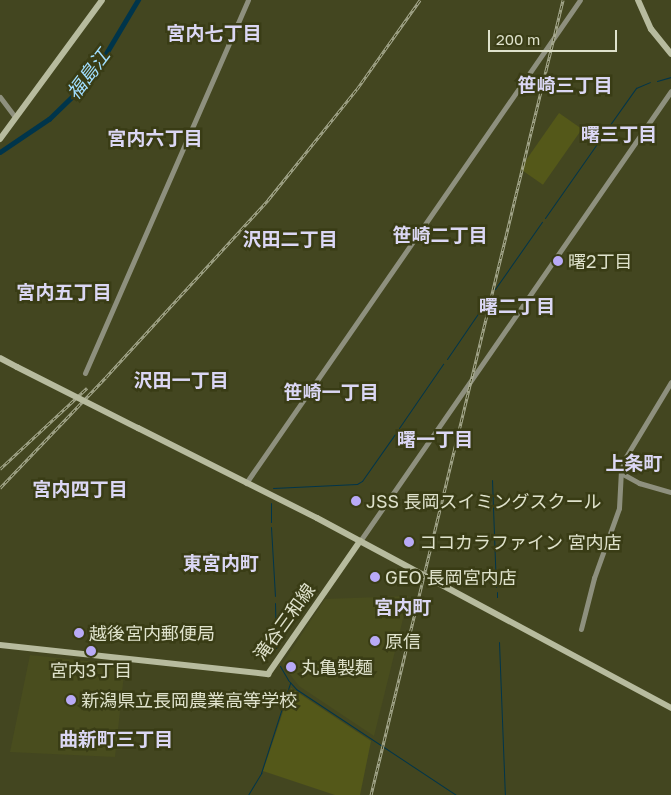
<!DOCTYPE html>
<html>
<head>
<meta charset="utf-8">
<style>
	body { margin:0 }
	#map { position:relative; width:671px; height:795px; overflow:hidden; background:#434620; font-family:"Golos Text","Noto Sans JP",sans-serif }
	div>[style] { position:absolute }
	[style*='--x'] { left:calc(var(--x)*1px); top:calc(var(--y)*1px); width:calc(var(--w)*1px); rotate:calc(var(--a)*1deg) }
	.built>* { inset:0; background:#494d1e }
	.green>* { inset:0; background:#545819; transform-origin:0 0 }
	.stream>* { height:1px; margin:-0.5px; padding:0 0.5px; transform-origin:0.5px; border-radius:0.5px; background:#00354b }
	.canal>* { height:4.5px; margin:-2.25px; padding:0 2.25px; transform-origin:2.25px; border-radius:2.25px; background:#00354b }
	.tertiary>* { height:5px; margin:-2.5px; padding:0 2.5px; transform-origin:2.5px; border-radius:2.5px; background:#8e907e }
	.secondary>* { height:6px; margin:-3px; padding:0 3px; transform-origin:3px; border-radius:3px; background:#b7bb9e }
	.rail>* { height:3px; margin-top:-1.5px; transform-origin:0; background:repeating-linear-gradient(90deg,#393c15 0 4px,#a8ab90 0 8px); box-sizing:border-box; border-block:1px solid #a8ab90 }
	.secondary-bridge>* { height:6px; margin:-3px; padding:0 3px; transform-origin:3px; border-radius:3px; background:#b7bb9e }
	.dots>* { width:14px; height:14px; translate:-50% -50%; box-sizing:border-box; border:2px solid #393c15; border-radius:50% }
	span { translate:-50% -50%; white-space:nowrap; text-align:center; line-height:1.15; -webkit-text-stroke:5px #393c15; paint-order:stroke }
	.poi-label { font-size:18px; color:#dfe2cc }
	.left { translate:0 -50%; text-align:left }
	.street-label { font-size:18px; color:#dfe2cc }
	.neighbourhood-label { font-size:19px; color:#dbd7f4; font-weight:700 }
	.water-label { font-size:19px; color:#a1deff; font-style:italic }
	.scale { position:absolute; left:488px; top:30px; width:129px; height:22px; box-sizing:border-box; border:2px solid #dfe2cc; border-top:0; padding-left:6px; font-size:15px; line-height:18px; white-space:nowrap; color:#dfe2cc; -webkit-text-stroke:4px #393c15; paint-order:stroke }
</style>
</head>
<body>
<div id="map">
	<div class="built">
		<div style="clip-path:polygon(408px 596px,402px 623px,374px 736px,299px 686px,282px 664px,325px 599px)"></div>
		<div style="clip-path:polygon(30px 655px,125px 665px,115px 757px,10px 752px)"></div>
	</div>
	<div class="green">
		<div style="left:559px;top:113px;width:28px;height:68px;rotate:35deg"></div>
		<div style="clip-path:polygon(291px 688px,371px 741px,360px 795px,335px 795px,263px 771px)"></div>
	</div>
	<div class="stream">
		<div style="--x:657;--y:81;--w:15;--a:-16"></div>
		<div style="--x:602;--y:136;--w:59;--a:-54.7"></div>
		<div style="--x:636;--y:88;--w:15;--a:-23"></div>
		<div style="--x:545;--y:218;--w:94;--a:-55"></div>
		<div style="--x:495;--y:289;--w:82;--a:-55"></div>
		<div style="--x:447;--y:359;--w:76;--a:-55.7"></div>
		<div style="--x:399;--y:428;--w:78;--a:-55.5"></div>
		<div style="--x:492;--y:480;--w:107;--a:87.9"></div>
		<div style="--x:273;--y:488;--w:84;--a:-2.7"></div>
		<div style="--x:357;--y:484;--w:6;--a:-31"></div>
		<div style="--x:362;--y:481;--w:57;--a:-54.9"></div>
		<div style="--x:271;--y:503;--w:19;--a:90"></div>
		<div style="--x:271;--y:527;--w:69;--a:86.7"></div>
		<div style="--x:497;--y:592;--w:5;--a:90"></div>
		<div style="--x:275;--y:603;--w:45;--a:88.7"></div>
		<div style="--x:499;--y:642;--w:153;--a:87.8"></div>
		<div style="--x:280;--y:666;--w:16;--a:60"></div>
		<div style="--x:288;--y:680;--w:12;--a:48"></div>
		<div style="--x:296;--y:689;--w:192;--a:33.5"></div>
		<div style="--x:248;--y:795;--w:26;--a:-59"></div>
		<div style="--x:261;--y:773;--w:95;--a:-72.1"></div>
	</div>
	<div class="canal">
		<div style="--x:0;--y:152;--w:59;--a:-34"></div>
		<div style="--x:49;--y:119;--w:47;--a:-44.1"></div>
		<div style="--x:83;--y:86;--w:18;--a:-49"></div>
		<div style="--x:95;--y:72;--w:84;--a:-59.2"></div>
	</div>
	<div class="tertiary">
		<div style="--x:0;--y:97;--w:25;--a:53"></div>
		<div style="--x:85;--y:373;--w:407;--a:-66.4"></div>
		<div style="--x:621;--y:473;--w:21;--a:29"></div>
		<div style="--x:639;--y:483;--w:33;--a:16"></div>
		<div style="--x:246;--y:483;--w:587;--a:-55.34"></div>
		<div style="--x:360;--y:541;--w:547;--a:-55.35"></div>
		<div style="--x:581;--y:629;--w:53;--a:-75.7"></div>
		<div style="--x:594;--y:578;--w:74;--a:-70.3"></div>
		<div style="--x:619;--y:508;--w:35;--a:-87"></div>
		<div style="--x:621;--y:473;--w:13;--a:-77"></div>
		<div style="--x:624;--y:460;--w:91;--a:-58.9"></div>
	</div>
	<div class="secondary">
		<div style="--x:638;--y:0;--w:32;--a:66"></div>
		<div style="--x:651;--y:29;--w:32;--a:51"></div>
		<div style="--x:0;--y:139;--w:172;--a:-53.7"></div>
		<div style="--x:0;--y:358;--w:19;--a:28"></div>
		<div style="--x:138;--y:428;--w:200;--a:26.7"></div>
		<div style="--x:317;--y:518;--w:402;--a:28.2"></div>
		<div style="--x:0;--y:645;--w:270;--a:6.2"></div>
		<div style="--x:268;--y:674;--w:162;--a:-55.3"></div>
	</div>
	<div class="rail">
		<div style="--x:0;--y:469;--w:119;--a:-43"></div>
		<div style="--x:0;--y:488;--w:153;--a:-46.3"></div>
		<div style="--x:106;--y:377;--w:240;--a:-47.5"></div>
		<div style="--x:268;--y:200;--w:142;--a:-51.3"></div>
		<div style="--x:357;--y:89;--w:109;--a:-54.7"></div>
		<div style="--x:371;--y:795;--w:818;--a:-76.42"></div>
	</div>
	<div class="secondary-bridge">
		<div style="--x:17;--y:367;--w:136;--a:26.8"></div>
	</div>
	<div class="dots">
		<div style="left:558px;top:261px;background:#b9aaf7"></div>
		<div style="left:356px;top:501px;background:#b9aaf7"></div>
		<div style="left:409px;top:542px;background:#b9aaf7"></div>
		<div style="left:375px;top:577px;background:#b9aaf7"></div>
		<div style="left:79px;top:633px;background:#b9aaf7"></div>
		<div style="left:375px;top:641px;background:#b9aaf7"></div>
		<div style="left:91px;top:651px;background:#b9aaf7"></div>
		<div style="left:291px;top:667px;background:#b9aaf7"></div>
		<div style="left:71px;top:700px;background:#b9aaf7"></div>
	</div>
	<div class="poi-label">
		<span class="left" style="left:568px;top:261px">曙2丁目</span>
		<span class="left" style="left:366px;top:501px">JSS 長岡スイミングスクール</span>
		<span class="left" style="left:419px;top:542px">ココカラファイン 宮内店</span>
		<span class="left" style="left:385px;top:577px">GEO 長岡宮内店</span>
		<span class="left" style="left:89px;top:633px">越後宮内郵便局</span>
		<span class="left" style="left:385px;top:641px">原信</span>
		<span class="left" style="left:301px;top:667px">丸亀製麺</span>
		<span style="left:91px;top:670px">宮内3丁目</span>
		<span class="left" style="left:81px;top:700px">新潟県立長岡農業高等学校</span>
	</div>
	<div class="street-label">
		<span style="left:284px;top:622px;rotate:-54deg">滝谷三和線</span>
	</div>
	<div class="neighbourhood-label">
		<span style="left:214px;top:33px">宮内七丁目</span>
		<span style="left:565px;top:85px">笹崎三丁目</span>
		<span style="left:619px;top:134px">曙三丁目</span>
		<span style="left:155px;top:138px">宮内六丁目</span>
		<span style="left:440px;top:235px">笹崎二丁目</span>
		<span style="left:290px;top:239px">沢田二丁目</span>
		<span style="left:64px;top:292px">宮内五丁目</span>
		<span style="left:517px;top:306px">曙二丁目</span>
		<span style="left:181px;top:380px">沢田一丁目</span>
		<span style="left:331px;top:392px">笹崎一丁目</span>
		<span style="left:435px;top:439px">曙一丁目</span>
		<span style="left:634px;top:463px">上条町</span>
		<span style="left:80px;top:489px">宮内四丁目</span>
		<span style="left:221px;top:563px">東宮内町</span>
		<span style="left:403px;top:607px">宮内町</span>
		<span style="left:116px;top:739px">曲新町三丁目</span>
	</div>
	<div class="water-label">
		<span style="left:88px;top:74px;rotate:-53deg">福島江</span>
	</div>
	<div class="scale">200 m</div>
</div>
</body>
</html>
